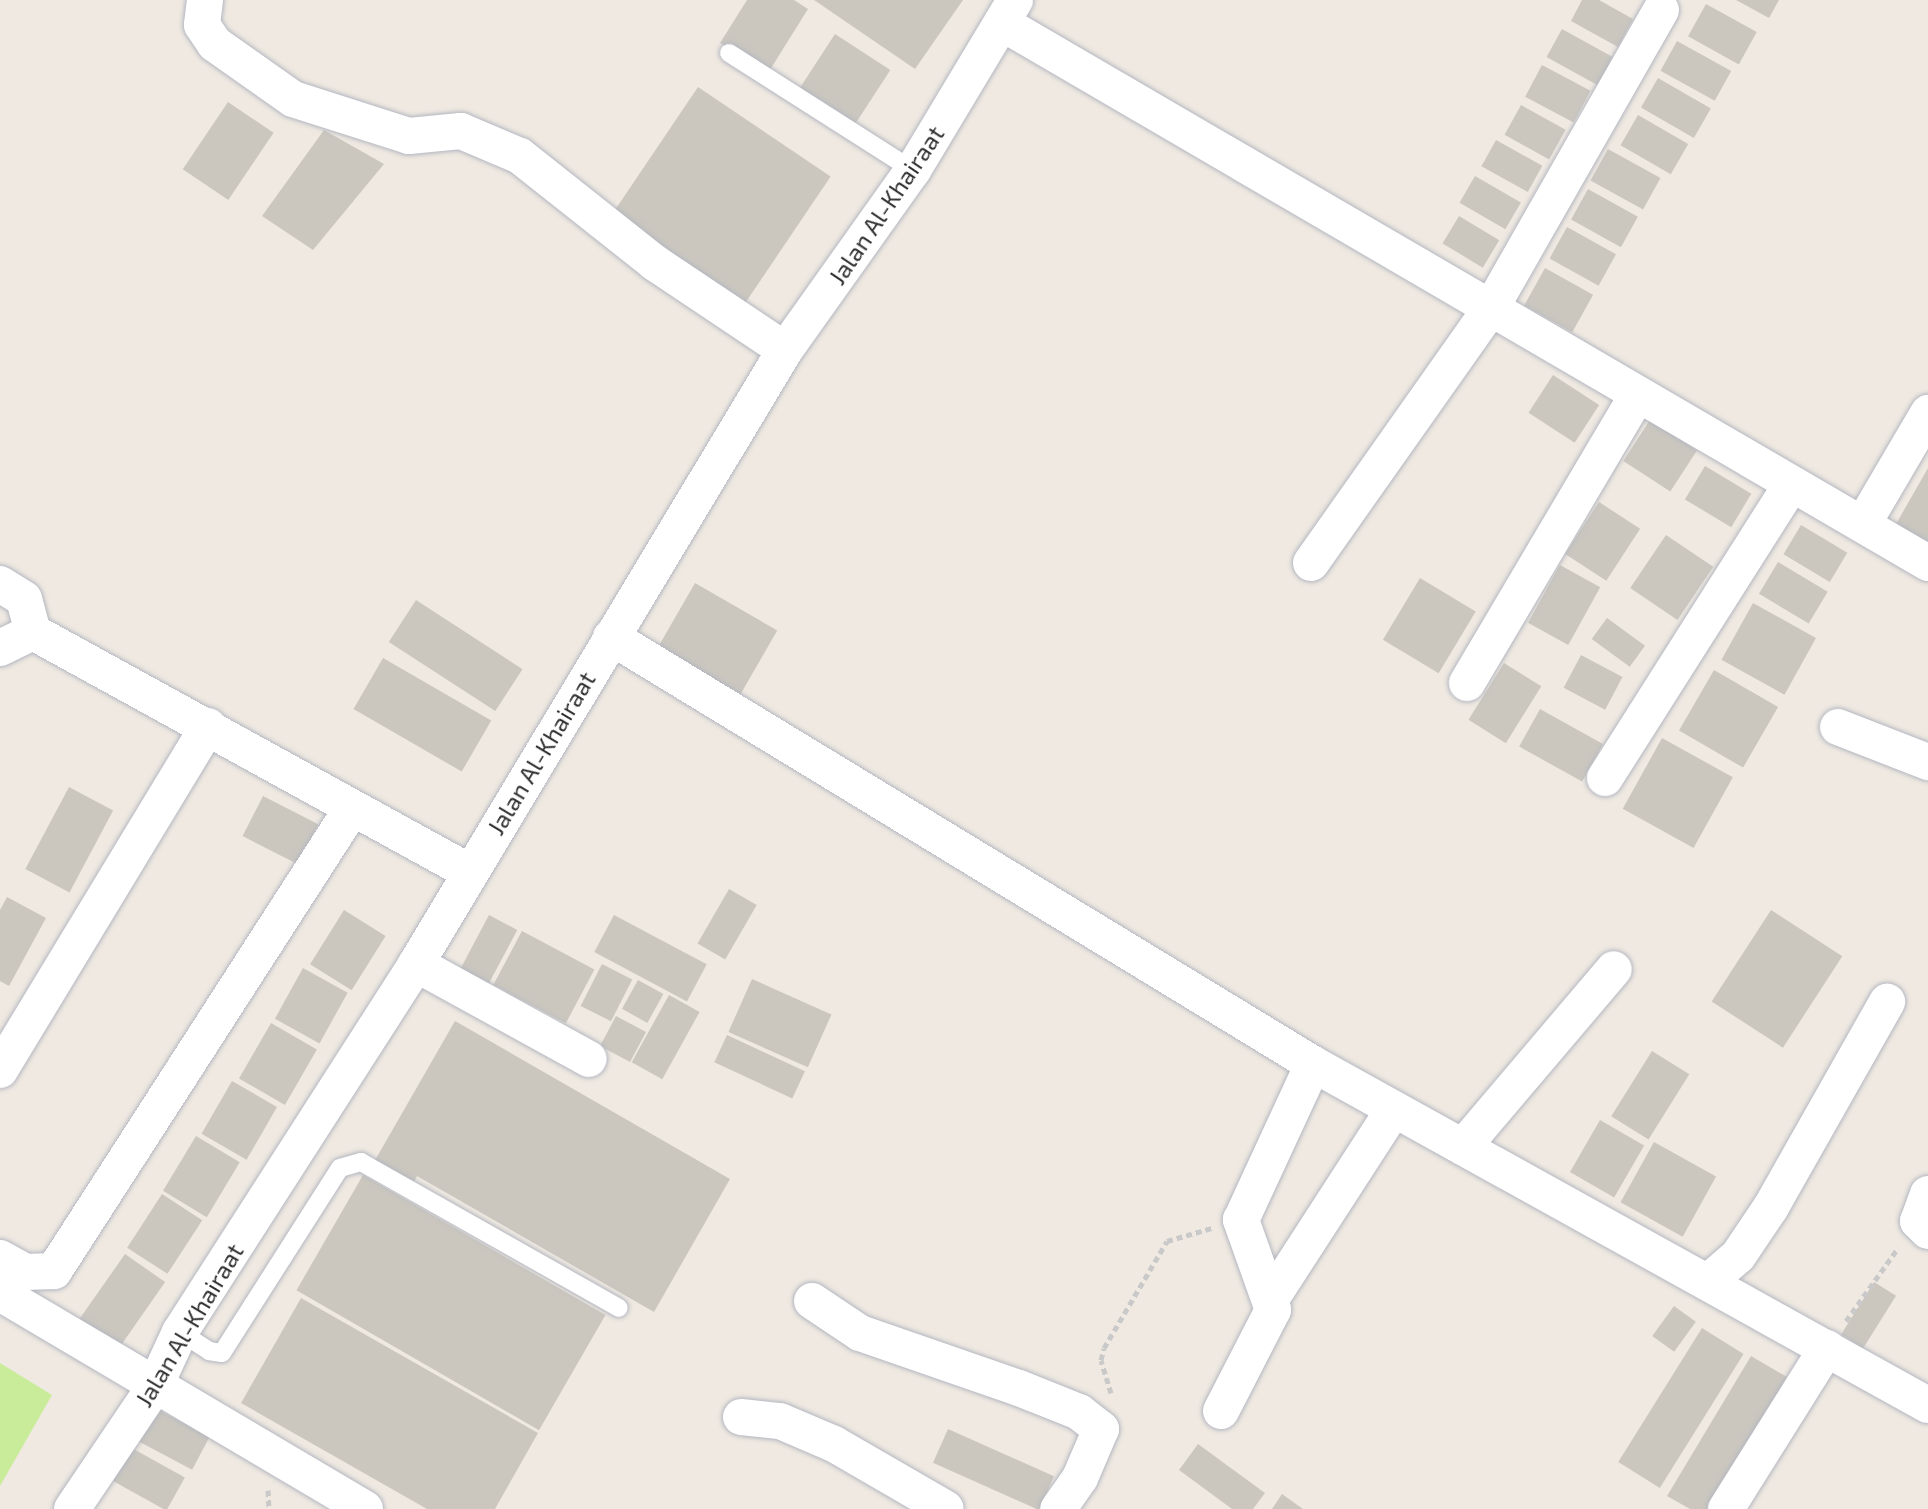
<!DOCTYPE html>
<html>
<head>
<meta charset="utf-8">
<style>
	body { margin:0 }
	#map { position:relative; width:1928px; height:1509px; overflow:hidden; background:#efe9e1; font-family:"Exo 2",sans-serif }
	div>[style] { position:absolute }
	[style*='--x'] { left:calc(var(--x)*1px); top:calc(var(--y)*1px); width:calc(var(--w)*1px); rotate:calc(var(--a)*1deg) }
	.pitch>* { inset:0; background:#c9ec9a }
	.building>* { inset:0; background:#cbc7bf; transform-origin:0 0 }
	.path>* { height:5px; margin-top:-2.5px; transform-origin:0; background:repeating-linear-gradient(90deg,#c9c9c9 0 6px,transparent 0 10px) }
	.roads { filter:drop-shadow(0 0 2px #b4b7c1) drop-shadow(0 0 2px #b4b7c1) }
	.service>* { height:18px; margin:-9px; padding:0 9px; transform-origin:9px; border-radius:9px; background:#fff }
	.minor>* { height:36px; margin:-18px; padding:0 18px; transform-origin:18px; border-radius:18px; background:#fff }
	span { translate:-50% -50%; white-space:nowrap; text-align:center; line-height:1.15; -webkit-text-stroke:6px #fff; paint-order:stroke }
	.street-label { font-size:24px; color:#2e2e2e }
</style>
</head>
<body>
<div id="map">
	<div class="pitch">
		<div style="clip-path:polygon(0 1363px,52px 1395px,0 1486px)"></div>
	</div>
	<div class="building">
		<div style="clip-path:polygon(747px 0,794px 0,808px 9px,768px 73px,720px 43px)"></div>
		<div style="clip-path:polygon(814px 0,963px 0,915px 69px)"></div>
		<div style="clip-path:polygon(1582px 0,1599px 0,1633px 19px,1618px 47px,1571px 21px)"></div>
		<div style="clip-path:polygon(1736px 0,1779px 0,1769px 18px)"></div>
		<div style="left:1706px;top:4px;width:58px;height:37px;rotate:29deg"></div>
		<div style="left:1562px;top:29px;width:58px;height:32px;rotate:29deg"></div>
		<div style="left:835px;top:34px;width:66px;height:69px;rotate:33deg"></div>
		<div style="left:1677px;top:41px;width:62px;height:34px;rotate:29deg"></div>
		<div style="left:1542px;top:65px;width:55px;height:36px;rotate:28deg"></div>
		<div style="left:1658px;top:78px;width:61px;height:34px;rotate:30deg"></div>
		<div style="left:698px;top:87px;width:160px;height:153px;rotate:34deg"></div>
		<div style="left:228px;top:102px;width:55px;height:81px;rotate:34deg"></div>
		<div style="left:1521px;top:105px;width:51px;height:34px;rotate:29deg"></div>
		<div style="left:1638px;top:115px;width:58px;height:35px;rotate:30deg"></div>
		<div style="clip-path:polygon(324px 130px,384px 164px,313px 250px,262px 216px)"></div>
		<div style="left:1496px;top:140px;width:53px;height:30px;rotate:29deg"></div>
		<div style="left:1608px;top:149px;width:60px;height:36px;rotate:29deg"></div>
		<div style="left:1475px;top:176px;width:53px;height:31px;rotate:30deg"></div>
		<div style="left:1588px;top:189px;width:57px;height:35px;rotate:29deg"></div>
		<div style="left:1459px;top:216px;width:47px;height:32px;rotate:31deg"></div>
		<div style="left:1567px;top:227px;width:56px;height:36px;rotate:29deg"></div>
		<div style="left:1545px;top:268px;width:55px;height:43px;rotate:29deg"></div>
		<div style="left:1553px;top:375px;width:55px;height:45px;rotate:33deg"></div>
		<div style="left:1650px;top:420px;width:56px;height:49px;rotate:33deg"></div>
		<div style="left:1705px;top:466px;width:54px;height:39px;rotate:31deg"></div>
		<div style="clip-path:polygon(1928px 468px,1928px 542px,1896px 524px)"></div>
		<div style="left:1599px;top:502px;width:49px;height:62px;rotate:33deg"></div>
		<div style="left:1801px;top:525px;width:54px;height:34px;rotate:31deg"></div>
		<div style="left:1666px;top:535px;width:57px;height:64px;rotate:34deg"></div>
		<div style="left:1778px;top:562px;width:58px;height:37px;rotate:31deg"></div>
		<div style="left:1560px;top:565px;width:46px;height:66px;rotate:29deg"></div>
		<div style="left:1420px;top:578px;width:65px;height:72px;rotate:31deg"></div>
		<div style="left:695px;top:583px;width:95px;height:75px;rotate:30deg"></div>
		<div style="left:416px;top:600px;width:127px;height:50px;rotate:33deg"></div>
		<div style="left:1753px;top:603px;width:72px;height:65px;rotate:29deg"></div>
		<div style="left:1607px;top:618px;width:47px;height:26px;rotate:36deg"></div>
		<div style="left:1581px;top:655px;width:47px;height:37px;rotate:28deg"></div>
		<div style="left:383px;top:658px;width:125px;height:59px;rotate:30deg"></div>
		<div style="left:1504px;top:663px;width:44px;height:67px;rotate:32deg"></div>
		<div style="left:1714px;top:670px;width:74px;height:70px;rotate:30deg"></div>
		<div style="left:1540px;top:709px;width:72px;height:43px;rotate:29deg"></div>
		<div style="left:1662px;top:738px;width:81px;height:81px;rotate:29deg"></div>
		<div style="left:69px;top:787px;width:50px;height:93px;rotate:28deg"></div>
		<div style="left:263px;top:796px;width:62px;height:45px;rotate:27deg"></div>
		<div style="left:729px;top:889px;width:32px;height:63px;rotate:30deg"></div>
		<div style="clip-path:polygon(7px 897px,46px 918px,9px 986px,0 981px,0 910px)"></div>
		<div style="left:344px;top:910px;width:49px;height:64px;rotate:32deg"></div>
		<div style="left:1771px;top:910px;width:85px;height:109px;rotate:33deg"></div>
		<div style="left:489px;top:915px;width:32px;height:62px;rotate:28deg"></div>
		<div style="left:614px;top:915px;width:105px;height:42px;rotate:28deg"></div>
		<div style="left:522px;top:931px;width:82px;height:61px;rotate:28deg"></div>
		<div style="left:602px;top:964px;width:34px;height:47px;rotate:27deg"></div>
		<div style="left:303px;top:968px;width:51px;height:58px;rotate:29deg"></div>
		<div style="left:752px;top:979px;width:87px;height:58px;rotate:24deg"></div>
		<div style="left:638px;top:980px;width:29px;height:33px;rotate:29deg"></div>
		<div style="left:669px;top:995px;width:35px;height:77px;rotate:29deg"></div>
		<div style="left:616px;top:1016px;width:34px;height:34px;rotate:28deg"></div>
		<div style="clip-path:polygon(455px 1021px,730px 1179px,654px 1312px,417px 1176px,413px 1184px,374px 1162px)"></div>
		<div style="left:271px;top:1023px;width:53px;height:64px;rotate:30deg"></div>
		<div style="left:727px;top:1035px;width:86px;height:30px;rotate:25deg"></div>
		<div style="left:1652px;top:1051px;width:44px;height:77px;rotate:32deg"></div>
		<div style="left:232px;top:1081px;width:52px;height:61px;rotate:30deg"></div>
		<div style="left:1600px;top:1120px;width:51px;height:60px;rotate:30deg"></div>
		<div style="left:196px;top:1136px;width:51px;height:64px;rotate:31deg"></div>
		<div style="left:1654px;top:1142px;width:71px;height:69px;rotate:29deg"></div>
		<div style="left:363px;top:1175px;width:280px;height:133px;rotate:30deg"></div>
		<div style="left:162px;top:1194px;width:48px;height:64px;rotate:33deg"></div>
		<div style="left:125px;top:1254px;width:49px;height:80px;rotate:35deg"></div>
		<div style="left:1874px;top:1282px;width:26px;height:62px;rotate:32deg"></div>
		<div style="clip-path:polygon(301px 1298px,538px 1433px,495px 1509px,427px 1509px,241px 1403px)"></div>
		<div style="left:1674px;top:1306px;width:27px;height:37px;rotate:36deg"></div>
		<div style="left:1702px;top:1328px;width:49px;height:158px;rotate:32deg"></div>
		<div style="clip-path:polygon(1751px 1356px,1787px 1377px,1709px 1509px,1690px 1509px,1667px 1496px)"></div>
		<div style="left:153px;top:1407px;width:64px;height:37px;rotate:28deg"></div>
		<div style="left:948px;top:1429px;width:116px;height:37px;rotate:24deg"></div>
		<div style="left:121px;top:1442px;width:73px;height:38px;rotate:29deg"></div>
		<div style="clip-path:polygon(1198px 1444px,1265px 1493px,1253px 1509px,1232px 1509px,1179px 1470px)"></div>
		<div style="clip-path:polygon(1282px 1494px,1303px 1509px,1272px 1509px)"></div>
	</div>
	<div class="path">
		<div style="--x:1846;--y:1321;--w:90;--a:-54.5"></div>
		<div style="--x:1111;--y:1393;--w:34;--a:-107"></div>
		<div style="--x:1101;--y:1360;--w:12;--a:-76"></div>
		<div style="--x:1104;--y:1348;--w:124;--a:-59.5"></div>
		<div style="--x:1167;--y:1241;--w:47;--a:-16.1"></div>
		<div style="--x:268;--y:1490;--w:19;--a:87"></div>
	</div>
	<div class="roads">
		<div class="service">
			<div style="--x:729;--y:53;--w:218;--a:32.5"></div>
			<div style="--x:180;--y:1332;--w:35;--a:33"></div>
			<div style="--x:209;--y:1351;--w:13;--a:9"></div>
			<div style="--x:222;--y:1353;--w:219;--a:-57.5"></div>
			<div style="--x:340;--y:1168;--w:22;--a:-16"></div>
			<div style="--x:361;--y:1162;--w:296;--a:29.5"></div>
		</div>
		<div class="minor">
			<div style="--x:205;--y:0;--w:25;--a:97"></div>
			<div style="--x:202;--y:25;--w:23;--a:56"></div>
			<div style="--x:215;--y:44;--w:95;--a:35.2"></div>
			<div style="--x:293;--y:99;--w:122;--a:17.7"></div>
			<div style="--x:409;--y:136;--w:52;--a:-5.5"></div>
			<div style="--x:461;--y:131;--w:64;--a:23"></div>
			<div style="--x:520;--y:156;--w:172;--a:38.4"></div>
			<div style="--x:655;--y:263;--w:156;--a:33.8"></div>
			<div style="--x:1002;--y:23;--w:1072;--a:30.25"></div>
			<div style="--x:1863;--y:524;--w:129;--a:-59.6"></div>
			<div style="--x:1311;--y:563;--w:312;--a:-54.8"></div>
			<div style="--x:1491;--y:308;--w:343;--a:-60.3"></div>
			<div style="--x:0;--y:584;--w:28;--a:32"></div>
			<div style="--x:24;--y:599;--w:34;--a:75"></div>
			<div style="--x:611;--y:637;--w:822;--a:31.31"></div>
			<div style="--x:1313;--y:1064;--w:703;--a:29.01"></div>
			<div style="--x:0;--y:648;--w:37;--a:-26"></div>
			<div style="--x:33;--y:632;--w:498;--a:28.8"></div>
			<div style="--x:1467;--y:683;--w:332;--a:-59.4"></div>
			<div style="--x:1838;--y:727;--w:97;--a:21.3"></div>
			<div style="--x:1605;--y:778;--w:346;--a:-57.6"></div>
			<div style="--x:416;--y:964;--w:197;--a:28.8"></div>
			<div style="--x:0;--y:1070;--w:402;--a:-58.8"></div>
			<div style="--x:1463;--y:1147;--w:233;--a:-49.7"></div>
			<div style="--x:1928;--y:1194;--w:29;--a:110"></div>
			<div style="--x:1918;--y:1221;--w:14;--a:45"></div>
			<div style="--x:0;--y:1258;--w:29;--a:29"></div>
			<div style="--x:25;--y:1272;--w:29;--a:-2"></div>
			<div style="--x:54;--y:1271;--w:548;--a:-57.21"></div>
			<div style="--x:1708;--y:1282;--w:40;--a:-41"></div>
			<div style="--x:1738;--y:1256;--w:59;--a:-56"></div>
			<div style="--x:1771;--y:1207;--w:236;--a:-60.5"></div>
			<div style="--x:0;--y:1293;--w:424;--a:30.6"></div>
			<div style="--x:1271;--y:1299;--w:226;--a:-57.1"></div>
			<div style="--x:812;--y:1301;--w:58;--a:33.7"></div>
			<div style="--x:860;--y:1333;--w:168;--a:19.1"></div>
			<div style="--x:1019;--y:1388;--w:65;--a:21.8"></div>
			<div style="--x:1079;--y:1412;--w:28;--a:38"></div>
			<div style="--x:1101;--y:1429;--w:53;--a:113.2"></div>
			<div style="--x:1080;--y:1478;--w:38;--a:125"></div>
			<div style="--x:1221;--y:1411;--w:114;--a:-62.8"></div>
			<div style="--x:1273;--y:1310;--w:96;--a:-109.6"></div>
			<div style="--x:1241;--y:1220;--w:172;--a:-65.2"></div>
			<div style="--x:741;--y:1417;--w:39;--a:6"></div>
			<div style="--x:780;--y:1421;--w:59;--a:23.1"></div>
			<div style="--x:834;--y:1444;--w:129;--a:30.1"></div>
			<div style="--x:72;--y:1509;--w:148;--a:-56"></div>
			<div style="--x:155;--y:1386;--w:60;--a:-65.2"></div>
			<div style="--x:180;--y:1332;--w:437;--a:-57.3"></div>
			<div style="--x:416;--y:964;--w:716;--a:-59"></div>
			<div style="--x:785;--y:350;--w:221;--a:-54.6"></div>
			<div style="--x:913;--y:170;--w:198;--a:-59"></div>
			<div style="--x:1726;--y:1509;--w:190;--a:-57.9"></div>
		</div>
	</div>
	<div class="street-label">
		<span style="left:886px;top:205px;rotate:-56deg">Jalan Al-Khairaat</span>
		<span style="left:541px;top:753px;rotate:-59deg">Jalan Al-Khairaat</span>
		<span style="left:189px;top:1325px;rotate:-59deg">Jalan Al-Khairaat</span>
	</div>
</div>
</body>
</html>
